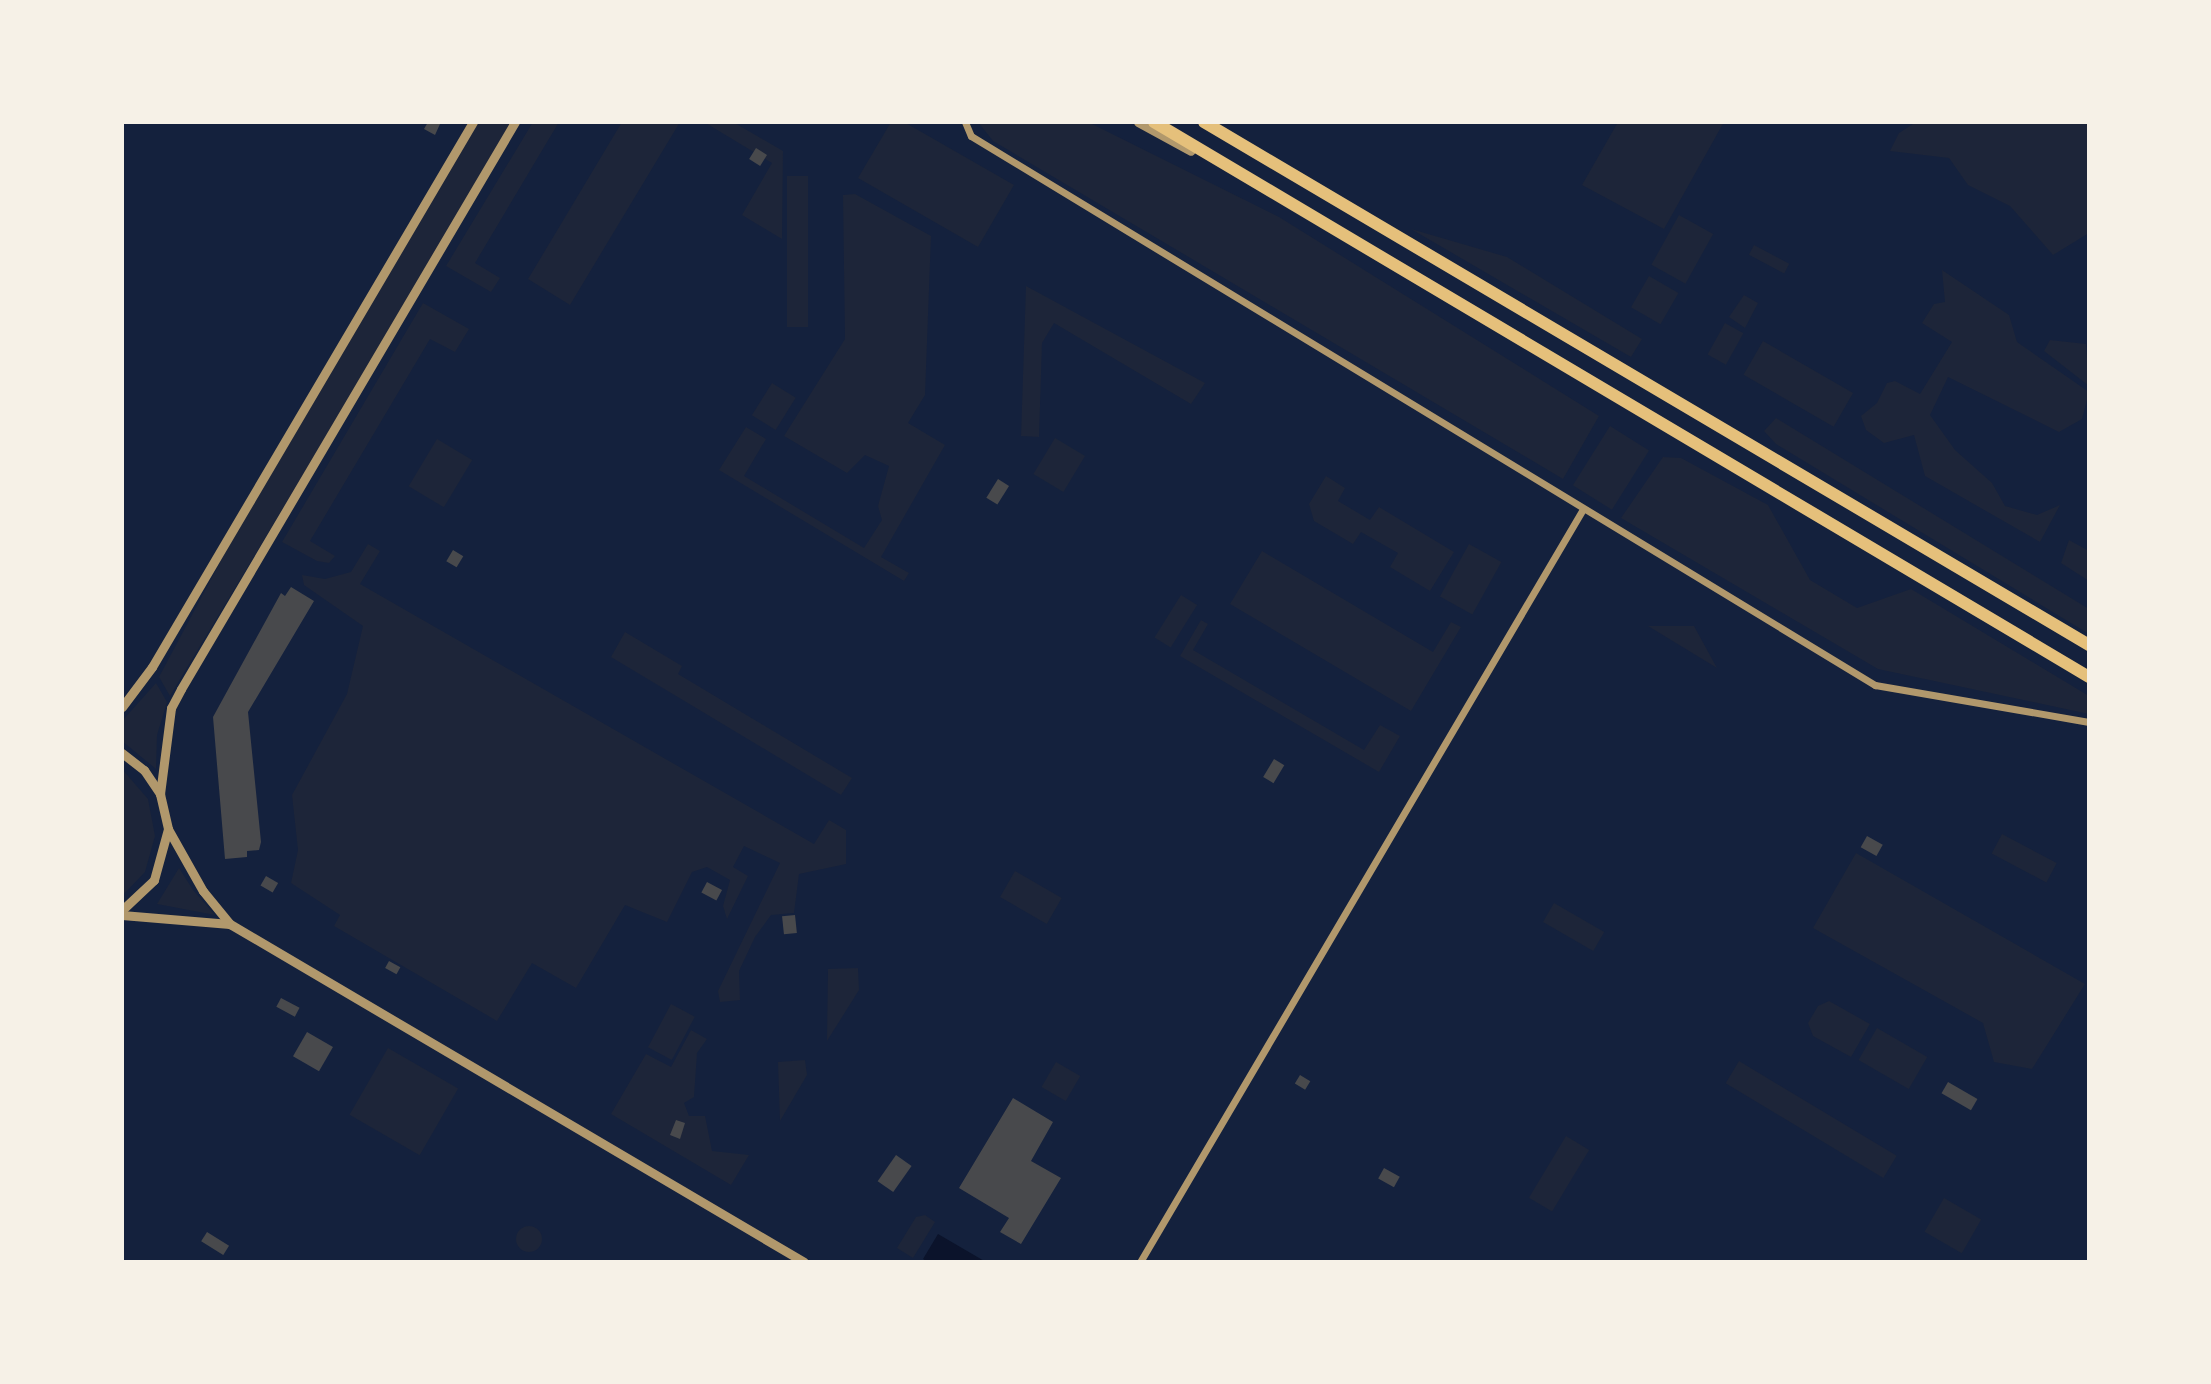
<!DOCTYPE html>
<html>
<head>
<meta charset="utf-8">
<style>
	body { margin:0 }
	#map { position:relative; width:2211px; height:1384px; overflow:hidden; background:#14213d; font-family:Lora,serif }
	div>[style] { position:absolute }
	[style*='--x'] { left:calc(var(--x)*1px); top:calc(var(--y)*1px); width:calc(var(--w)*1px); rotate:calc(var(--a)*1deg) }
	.green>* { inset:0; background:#1d2539; transform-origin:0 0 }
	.round { border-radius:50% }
	.water>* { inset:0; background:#0b132b }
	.building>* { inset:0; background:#48494c; transform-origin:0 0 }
	.minor>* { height:7px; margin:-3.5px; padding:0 3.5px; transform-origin:3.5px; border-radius:3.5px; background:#b1986c }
	.tertiary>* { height:9px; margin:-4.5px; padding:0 4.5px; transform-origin:4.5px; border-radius:4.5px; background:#b1986c }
	.primary>* { height:12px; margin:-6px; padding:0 6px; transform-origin:6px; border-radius:6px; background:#e5c07b }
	span { translate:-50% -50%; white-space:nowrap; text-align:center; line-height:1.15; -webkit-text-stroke:8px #f6f1e7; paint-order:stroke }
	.frame { position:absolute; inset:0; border:124px solid #f6f1e7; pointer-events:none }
</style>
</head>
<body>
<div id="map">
	<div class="green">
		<div style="clip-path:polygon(473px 122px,515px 122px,170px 696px,159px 677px,285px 440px)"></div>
		<div style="clip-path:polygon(533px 122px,559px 122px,475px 263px,500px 278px,491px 292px,446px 266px)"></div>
		<div style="clip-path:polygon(622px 122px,680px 122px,570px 305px,528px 279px)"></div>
		<div style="clip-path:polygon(704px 122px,733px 122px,783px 151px,782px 239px,742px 215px,772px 163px)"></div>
		<div style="clip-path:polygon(891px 122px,904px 122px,1014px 185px,978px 247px,858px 178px)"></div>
		<div style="clip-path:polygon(978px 122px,1088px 122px,1279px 217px,1599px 416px,1563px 479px,993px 141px)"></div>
		<div style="clip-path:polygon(1618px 122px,1724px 122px,1664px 229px,1582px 185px)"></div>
		<div style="clip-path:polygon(1916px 122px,2089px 122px,2089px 233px,2053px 255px,2010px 206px,1968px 185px,1949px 158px,1890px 151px,1899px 133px)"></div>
		<div style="left:808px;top:176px;width:151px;height:21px;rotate:90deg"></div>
		<div style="clip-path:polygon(855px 194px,931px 236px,925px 395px,908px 423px,945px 445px,881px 557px,909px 573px,904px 581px,719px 470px,746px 427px,766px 439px,744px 476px,864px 548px,882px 520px,878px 506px,889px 466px,865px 455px,847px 473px,784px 436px,845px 339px,843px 195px)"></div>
		<div style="left:1679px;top:215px;width:39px;height:57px;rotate:29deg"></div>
		<div style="clip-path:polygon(1411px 229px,1507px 257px,1642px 339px,1631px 357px)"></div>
		<div style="left:1754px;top:245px;width:40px;height:11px;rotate:28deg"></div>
		<div style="clip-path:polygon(1942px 270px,2009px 315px,2017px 342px,2089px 392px,2082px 419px,2059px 432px,1948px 377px,1930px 415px,1955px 450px,1992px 483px,2005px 506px,2037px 515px,2060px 505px,2040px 542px,1925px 476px,1914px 435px,1884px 443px,1866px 430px,1861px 416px,1877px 403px,1887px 383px,1895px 381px,1920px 394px,1952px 342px,1922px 323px,1934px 304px,1945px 302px)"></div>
		<div style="left:1649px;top:276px;width:34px;height:36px;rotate:30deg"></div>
		<div style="clip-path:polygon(1026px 286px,1205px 383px,1191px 404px,1054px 323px,1042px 343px,1039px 437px,1021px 436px)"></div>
		<div style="clip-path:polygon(1744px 295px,1758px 303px,1745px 328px,1729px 317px)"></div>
		<div style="clip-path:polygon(423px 303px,469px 329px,455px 352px,430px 339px,310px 541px,335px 556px,329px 563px,317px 561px,282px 542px)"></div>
		<div style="left:1725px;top:323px;width:21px;height:36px;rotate:29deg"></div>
		<div style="clip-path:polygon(2050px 340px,2086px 344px,2089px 386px,2044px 351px)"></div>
		<div style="left:1763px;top:341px;width:104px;height:39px;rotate:30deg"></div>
		<div style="left:772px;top:383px;width:28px;height:38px;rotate:32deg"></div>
		<div style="clip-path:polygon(1776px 418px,2089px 609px,2089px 634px,1776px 444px,1764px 431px)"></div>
		<div style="left:1610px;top:426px;width:46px;height:70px;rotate:32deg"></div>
		<div style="left:1055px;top:438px;width:35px;height:42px;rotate:31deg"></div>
		<div style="left:437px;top:439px;width:41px;height:55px;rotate:31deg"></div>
		<div style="clip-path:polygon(1663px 457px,1681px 458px,1768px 505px,1810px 580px,1857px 608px,1911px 589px,2089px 696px,2089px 714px,1878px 669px,1621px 518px)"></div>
		<div style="clip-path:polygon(1326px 476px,1345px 488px,1338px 501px,1370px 520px,1379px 507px,1454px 552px,1430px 591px,1390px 567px,1398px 553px,1361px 532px,1353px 544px,1314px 521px,1309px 504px)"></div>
		<div style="clip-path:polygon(2069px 540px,2089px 551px,2089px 581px,2061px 563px)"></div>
		<div style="clip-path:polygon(368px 544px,380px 551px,360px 584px,814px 844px,829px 820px,846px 830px,846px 864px,799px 874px,794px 913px,771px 915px,755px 937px,739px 971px,740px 1000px,720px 1002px,718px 991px,780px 863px,744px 846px,733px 867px,748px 876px,727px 919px,723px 906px,730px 880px,707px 867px,692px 872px,667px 922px,625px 905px,576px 988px,532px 963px,497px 1021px,334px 926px,340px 915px,291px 883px,298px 850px,292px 795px,347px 694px,363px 626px,304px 585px,302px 575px,325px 579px,351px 572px)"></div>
		<div style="left:1469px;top:544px;width:37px;height:60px;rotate:29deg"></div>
		<div style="clip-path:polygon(1262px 551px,1433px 652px,1451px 622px,1461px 627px,1411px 711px,1230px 604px)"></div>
		<div style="left:1181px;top:595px;width:19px;height:50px;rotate:32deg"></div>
		<div style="clip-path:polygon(1201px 620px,1208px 624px,1193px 650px,1364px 750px,1380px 725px,1400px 736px,1379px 772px,1180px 656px)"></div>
		<div style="clip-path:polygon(1648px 626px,1694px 626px,1717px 668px)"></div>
		<div style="clip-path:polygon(625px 632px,682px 666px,678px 674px,852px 778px,841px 795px,611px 657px)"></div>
		<div style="clip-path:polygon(156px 683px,167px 702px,157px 735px,156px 769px,122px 741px,122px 721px)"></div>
		<div style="clip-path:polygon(122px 769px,148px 799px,155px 836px,145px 872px,122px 896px)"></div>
		<div style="left:2002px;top:834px;width:62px;height:22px;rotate:28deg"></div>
		<div style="clip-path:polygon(1856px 853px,2085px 984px,2032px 1069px,1994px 1062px,1983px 1023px,1813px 928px)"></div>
		<div style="clip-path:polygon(179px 868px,193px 890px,215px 915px,157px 904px)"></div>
		<div style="left:1015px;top:871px;width:54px;height:30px;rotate:30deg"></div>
		<div style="left:1554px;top:903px;width:58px;height:22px;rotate:30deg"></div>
		<div style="clip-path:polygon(858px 968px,859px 990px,827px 1041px,828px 969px)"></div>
		<div style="clip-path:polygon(1829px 1001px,1870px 1024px,1851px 1057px,1813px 1036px,1808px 1023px,1818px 1006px)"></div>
		<div style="left:671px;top:1004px;width:27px;height:49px;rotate:28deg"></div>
		<div style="left:1877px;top:1028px;width:58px;height:37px;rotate:30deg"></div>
		<div style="clip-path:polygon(691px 1030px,707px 1039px,697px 1053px,694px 1097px,684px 1103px,689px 1116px,705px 1116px,712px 1151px,749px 1155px,731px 1185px,611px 1114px,646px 1054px,671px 1067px)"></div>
		<div style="left:388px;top:1048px;width:81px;height:77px;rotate:30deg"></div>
		<div style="clip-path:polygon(805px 1060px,807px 1075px,780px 1121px,778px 1062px)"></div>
		<div style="left:1739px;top:1061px;width:184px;height:26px;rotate:31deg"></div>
		<div style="left:1056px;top:1062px;width:28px;height:29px;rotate:30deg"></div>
		<div style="left:1566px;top:1136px;width:27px;height:72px;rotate:31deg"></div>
		<div style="left:1944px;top:1198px;width:43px;height:39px;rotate:30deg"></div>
		<div style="clip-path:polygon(925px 1215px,935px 1222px,913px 1258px,897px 1248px,916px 1217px)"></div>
		<div class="round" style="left:516px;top:1226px;width:26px;height:26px"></div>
	</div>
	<div class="water">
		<div style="clip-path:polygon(938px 1234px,986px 1262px,928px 1262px,923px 1259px)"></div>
	</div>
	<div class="building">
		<div style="clip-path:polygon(428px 122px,440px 124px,435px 135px,424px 129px)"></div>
		<div style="left:756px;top:148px;width:13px;height:13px;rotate:32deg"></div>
		<div style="left:998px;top:479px;width:13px;height:22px;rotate:32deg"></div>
		<div style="left:453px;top:550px;width:12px;height:13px;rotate:31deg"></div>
		<div style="clip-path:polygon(291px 587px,314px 601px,248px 712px,261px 842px,259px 850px,247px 851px,247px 857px,225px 859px,213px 717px,281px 593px,285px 596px)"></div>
		<div style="left:1274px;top:759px;width:12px;height:21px;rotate:31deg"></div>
		<div style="left:1867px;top:836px;width:18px;height:13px;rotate:29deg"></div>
		<div style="left:266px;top:876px;width:14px;height:11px;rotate:30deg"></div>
		<div style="left:707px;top:882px;width:17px;height:12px;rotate:28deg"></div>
		<div style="left:795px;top:915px;width:18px;height:13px;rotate:84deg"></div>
		<div style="left:389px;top:961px;width:13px;height:8px;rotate:29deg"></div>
		<div style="left:281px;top:998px;width:21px;height:10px;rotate:28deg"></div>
		<div style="left:307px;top:1032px;width:30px;height:28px;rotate:30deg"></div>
		<div style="left:1300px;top:1075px;width:12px;height:10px;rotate:31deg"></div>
		<div style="left:1948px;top:1082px;width:34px;height:13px;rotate:30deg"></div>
		<div style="clip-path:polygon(1013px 1098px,1053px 1122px,1031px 1161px,1061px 1178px,1021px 1244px,1000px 1232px,1009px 1218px,959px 1188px)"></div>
		<div style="clip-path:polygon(676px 1120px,685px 1123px,680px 1139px,670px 1135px)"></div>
		<div style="left:896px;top:1155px;width:19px;height:32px;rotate:35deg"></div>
		<div style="left:1384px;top:1168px;width:18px;height:12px;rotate:29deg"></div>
		<div style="left:207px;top:1232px;width:26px;height:11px;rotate:32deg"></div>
	</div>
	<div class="minor">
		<div style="--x:965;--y:122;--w:15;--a:67"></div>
		<div style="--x:971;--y:136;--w:1058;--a:31.27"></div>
		<div style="--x:1875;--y:685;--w:217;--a:9.8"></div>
		<div style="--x:1140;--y:1262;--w:874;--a:-59.53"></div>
	</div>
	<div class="tertiary">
		<div style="--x:1138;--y:122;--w:60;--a:28.7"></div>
		<div style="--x:122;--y:707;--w:50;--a:-53.1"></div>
		<div style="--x:152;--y:667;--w:633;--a:-59.5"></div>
		<div style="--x:122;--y:753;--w:28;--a:38"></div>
		<div style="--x:144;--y:770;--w:29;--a:56"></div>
		<div style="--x:160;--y:794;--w:36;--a:77"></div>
		<div style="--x:168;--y:829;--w:53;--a:105.4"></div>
		<div style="--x:154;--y:880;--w:44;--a:136.8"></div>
		<div style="--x:160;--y:794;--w:87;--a:-82.7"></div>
		<div style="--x:171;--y:708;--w:21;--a:-62"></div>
		<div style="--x:181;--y:689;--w:658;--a:-59.5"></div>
		<div style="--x:168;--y:829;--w:71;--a:60.6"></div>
		<div style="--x:203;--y:891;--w:43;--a:50.7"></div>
		<div style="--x:230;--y:924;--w:666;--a:30.49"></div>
		<div style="--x:122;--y:915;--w:108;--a:4.8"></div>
	</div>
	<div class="primary">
		<div style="--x:1154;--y:122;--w:1087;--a:30.69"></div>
		<div style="--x:1204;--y:122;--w:1028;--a:30.58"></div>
	</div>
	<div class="frame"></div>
</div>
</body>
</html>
